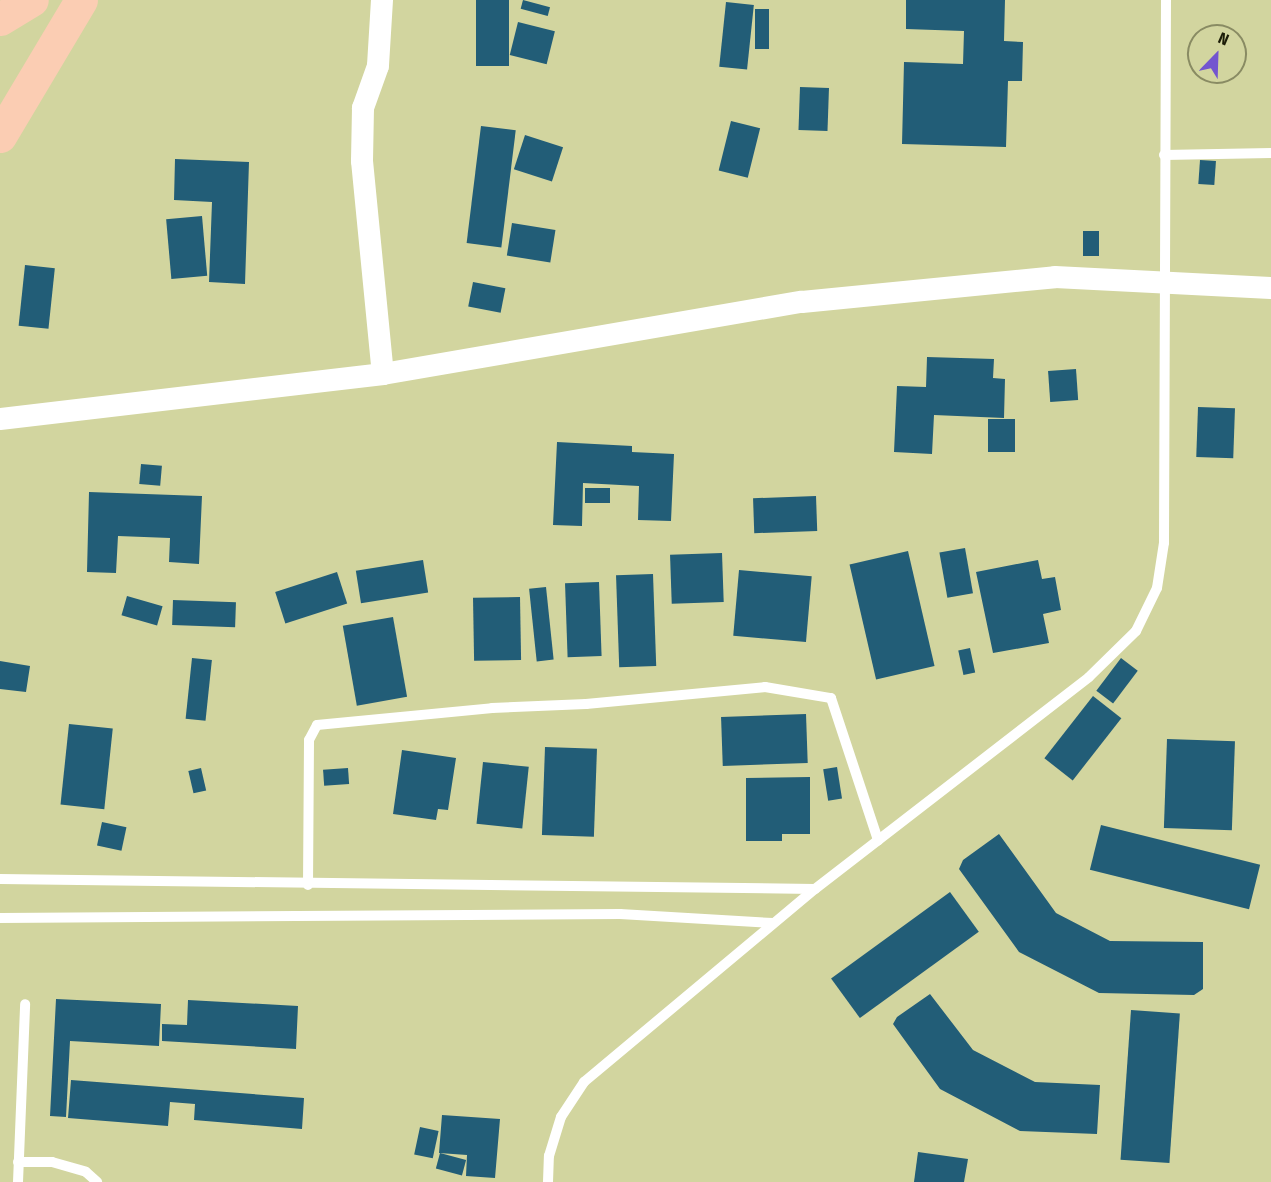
<!DOCTYPE html>
<html>
<head>
<meta charset="utf-8">
<style>
	body { margin:0 }
	#map { position:relative; width:1271px; height:1182px; overflow:hidden; background:#d2d59f; font-family:"Fira Sans Condensed",sans-serif }
	div>[style] { position:absolute }
	[style*='--x'] { left:calc(var(--x)*1px); top:calc(var(--y)*1px); width:calc(var(--w)*1px); rotate:calc(var(--a)*1deg) }
	.building>* { inset:0; background:#225d77; transform-origin:0 0 }
	.service>* { height:10px; margin:-5px; padding:0 5px; transform-origin:5px; border-radius:5px; background:#fff }
	.minor>* { height:22px; margin:-11px; padding:0 11px; transform-origin:11px; border-radius:11px; background:#fff }
	.primary>* { height:33px; margin:-16.5px; padding:0 16.5px; transform-origin:16.5px; border-radius:16.5px; background:#fbcdb3 }
	span { translate:-50% -50%; white-space:nowrap; text-align:center; line-height:1.15; -webkit-text-stroke:6px #d2d59f; paint-order:stroke }
	.north { position:absolute; left:1187px; top:24px; width:60px; height:60px; box-sizing:border-box; background:#d2d59f; border:2px solid #898b63; border-radius:50%; rotate:23deg; font-size:16px; font-weight:700; line-height:24px; text-align:center; color:#1c1d08 }
	.north::after { content:''; display:block; margin:auto; width:21px; height:27px; background:#7355cf; clip-path:polygon(50% 0,100% 100%,50% 72%,0 100%) }
</style>
</head>
<body>
<div id="map">
	<div class="building">
		<div style="left:476px;top:0;width:33px;height:66px"></div>
		<div style="left:523px;top:0;width:28px;height:9px;rotate:15deg"></div>
		<div style="clip-path:polygon(906px 0,1005px 0,1004px 41px,1023px 42px,1022px 81px,1008px 81px,1006px 147px,902px 144px,904px 62px,963px 64px,964px 31px,906px 29px)"></div>
		<div style="left:726px;top:2px;width:28px;height:65px;rotate:6deg"></div>
		<div style="left:755px;top:9px;width:14px;height:40px"></div>
		<div style="left:518px;top:22px;width:38px;height:34px;rotate:14deg"></div>
		<div style="left:800px;top:87px;width:29px;height:43px;rotate:2deg"></div>
		<div style="left:731px;top:121px;width:30px;height:51px;rotate:14deg"></div>
		<div style="left:481px;top:126px;width:35px;height:118px;rotate:7deg"></div>
		<div style="left:525px;top:135px;width:40px;height:36px;rotate:18deg"></div>
		<div style="clip-path:polygon(175px 159px,249px 162px,245px 284px,209px 282px,212px 202px,174px 200px)"></div>
		<div style="left:1200px;top:160px;width:16px;height:24px;rotate:4deg"></div>
		<div style="left:202px;top:216px;width:60px;height:36px;rotate:85deg"></div>
		<div style="left:512px;top:223px;width:44px;height:33px;rotate:9deg"></div>
		<div style="left:1083px;top:231px;width:16px;height:25px"></div>
		<div style="left:25px;top:265px;width:30px;height:61px;rotate:6deg"></div>
		<div style="left:473px;top:282px;width:33px;height:25px;rotate:11deg"></div>
		<div style="clip-path:polygon(927px 357px,994px 359px,993px 378px,1005px 379px,1004px 418px,934px 415px,932px 454px,894px 452px,897px 386px,926px 387px)"></div>
		<div style="left:1076px;top:369px;width:31px;height:28px;rotate:86deg"></div>
		<div style="left:1198px;top:407px;width:37px;height:50px;rotate:2deg"></div>
		<div style="left:988px;top:419px;width:27px;height:33px"></div>
		<div style="clip-path:polygon(557px 442px,632px 446px,632px 452px,674px 454px,671px 521px,638px 520px,639px 486px,583px 483px,582px 526px,553px 525px)"></div>
		<div style="left:141px;top:464px;width:21px;height:20px;rotate:5deg"></div>
		<div style="left:610px;top:488px;width:15px;height:25px;rotate:90deg"></div>
		<div style="clip-path:polygon(89px 492px,202px 496px,199px 564px,169px 562px,170px 538px,118px 536px,116px 573px,87px 572px)"></div>
		<div style="left:816px;top:496px;width:35px;height:63px;rotate:88deg"></div>
		<div style="left:965px;top:548px;width:46px;height:26px;rotate:80deg"></div>
		<div style="left:908px;top:551px;width:118px;height:60px;rotate:77deg"></div>
		<div style="left:722px;top:553px;width:49px;height:52px;rotate:88deg"></div>
		<div style="left:423px;top:560px;width:33px;height:68px;rotate:81deg"></div>
		<div style="clip-path:polygon(1038px 560px,1042px 579px,1055px 577px,1061px 610px,1043px 614px,1049px 643px,993px 653px,976px 572px)"></div>
		<div style="left:739px;top:570px;width:73px;height:66px;rotate:5deg"></div>
		<div style="left:337px;top:572px;width:33px;height:65px;rotate:72deg"></div>
		<div style="left:653px;top:574px;width:92px;height:37px;rotate:88deg"></div>
		<div style="left:599px;top:582px;width:74px;height:34px;rotate:88deg"></div>
		<div style="left:546px;top:587px;width:73px;height:17px;rotate:84deg"></div>
		<div style="left:127px;top:596px;width:37px;height:20px;rotate:16deg"></div>
		<div style="left:520px;top:597px;width:63px;height:47px;rotate:89deg"></div>
		<div style="left:173px;top:600px;width:63px;height:25px;rotate:2deg"></div>
		<div style="left:393px;top:617px;width:81px;height:51px;rotate:80deg"></div>
		<div style="left:970px;top:648px;width:25px;height:12px;rotate:78deg"></div>
		<div style="left:192px;top:658px;width:20px;height:61px;rotate:6deg"></div>
		<div style="left:1121px;top:658px;width:21px;height:41px;rotate:37deg"></div>
		<div style="clip-path:polygon(0 661px,30px 666px,26px 692px,0 689px)"></div>
		<div style="left:1093px;top:696px;width:36px;height:79px;rotate:38deg"></div>
		<div style="left:806px;top:714px;width:49px;height:85px;rotate:88deg"></div>
		<div style="left:69px;top:724px;width:44px;height:81px;rotate:6deg"></div>
		<div style="left:1167px;top:739px;width:68px;height:89px;rotate:2deg"></div>
		<div style="left:545px;top:747px;width:52px;height:88px;rotate:2deg"></div>
		<div style="clip-path:polygon(402px 750px,456px 758px,448px 810px,438px 809px,436px 820px,393px 814px)"></div>
		<div style="left:483px;top:762px;width:46px;height:62px;rotate:6deg"></div>
		<div style="left:837px;top:767px;width:32px;height:14px;rotate:81deg"></div>
		<div style="left:201px;top:768px;width:23px;height:13px;rotate:77deg"></div>
		<div style="left:348px;top:768px;width:16px;height:25px;rotate:86deg"></div>
		<div style="clip-path:polygon(810px 777px,810px 834px,782px 834px,782px 841px,746px 841px,746px 778px)"></div>
		<div style="left:102px;top:822px;width:25px;height:24px;rotate:12deg"></div>
		<div style="left:1101px;top:825px;width:164px;height:46px;rotate:14deg"></div>
		<div style="clip-path:polygon(999px 834px,1056px 913px,1110px 941px,1203px 942px,1203px 989px,1194px 995px,1099px 993px,1019px 952px,959px 869px,963px 860px)"></div>
		<div style="left:950px;top:892px;width:49px;height:147px;rotate:54deg"></div>
		<div style="clip-path:polygon(930px 994px,973px 1050px,1035px 1082px,1100px 1085px,1097px 1134px,1020px 1131px,940px 1089px,893px 1024px,897px 1017px)"></div>
		<div style="clip-path:polygon(56px 999px,161px 1004px,159px 1046px,70px 1041px,66px 1117px,50px 1116px)"></div>
		<div style="clip-path:polygon(188px 1000px,298px 1006px,296px 1049px,162px 1041px,162px 1024px,187px 1025px)"></div>
		<div style="left:1131px;top:1010px;width:49px;height:150px;rotate:4deg"></div>
		<div style="clip-path:polygon(71px 1080px,304px 1098px,302px 1129px,194px 1120px,195px 1104px,170px 1102px,168px 1126px,68px 1118px)"></div>
		<div style="clip-path:polygon(442px 1115px,500px 1119px,495px 1178px,466px 1176px,467px 1155px,439px 1153px)"></div>
		<div style="left:420px;top:1127px;width:19px;height:28px;rotate:12deg"></div>
		<div style="clip-path:polygon(918px 1152px,968px 1159px,964px 1182px,914px 1182px)"></div>
		<div style="left:440px;top:1153px;width:27px;height:16px;rotate:15deg"></div>
	</div>
	<div class="service">
		<div style="--x:1164;--y:155;--w:107;--a:-1.1"></div>
		<div style="--x:0;--y:879;--w:815;--a:0.7"></div>
		<div style="--x:308;--y:885;--w:145;--a:-89.6"></div>
		<div style="--x:309;--y:740;--w:17;--a:-62"></div>
		<div style="--x:317;--y:725;--w:176;--a:-5.5"></div>
		<div style="--x:492;--y:708;--w:94;--a:-2.4"></div>
		<div style="--x:586;--y:704;--w:180;--a:-5.4"></div>
		<div style="--x:765;--y:687;--w:67;--a:9.5"></div>
		<div style="--x:831;--y:698;--w:150;--a:71.7"></div>
		<div style="--x:0;--y:918;--w:620;--a:-0.37"></div>
		<div style="--x:620;--y:914;--w:153;--a:3.4"></div>
		<div style="--x:18;--y:1162;--w:34;--a:0"></div>
		<div style="--x:52;--y:1162;--w:35;--a:16"></div>
		<div style="--x:86;--y:1172;--w:15;--a:42"></div>
		<div style="--x:18;--y:1182;--w:178;--a:-87.7"></div>
		<div style="--x:548;--y:1182;--w:26;--a:-88"></div>
		<div style="--x:549;--y:1156;--w:41;--a:-72.9"></div>
		<div style="--x:561;--y:1117;--w:42;--a:-56.7"></div>
		<div style="--x:584;--y:1082;--w:301;--a:-39.9"></div>
		<div style="--x:815;--y:889;--w:346;--a:-37.7"></div>
		<div style="--x:1089;--y:677;--w:66;--a:-44.4"></div>
		<div style="--x:1136;--y:631;--w:48;--a:-64"></div>
		<div style="--x:1157;--y:588;--w:46;--a:-81.2"></div>
		<div style="--x:1164;--y:543;--w:543;--a:-89.79"></div>
	</div>
	<div class="minor">
		<div style="--x:382;--y:0;--w:66;--a:93.5"></div>
		<div style="--x:378;--y:66;--w:45;--a:109.7"></div>
		<div style="--x:363;--y:108;--w:53;--a:91.1"></div>
		<div style="--x:362;--y:161;--w:214;--a:84.4"></div>
		<div style="--x:0;--y:419;--w:386;--a:-6.7"></div>
		<div style="--x:383;--y:374;--w:425;--a:-9.8"></div>
		<div style="--x:802;--y:302;--w:254;--a:-5.6"></div>
		<div style="--x:1055;--y:277;--w:216;--a:2.9"></div>
	</div>
	<div class="primary">
		<div style="--x:0;--y:19;--w:37;--a:-31"></div>
		<div style="--x:0;--y:136;--w:158;--a:-59.2"></div>
	</div>
	<div class="north">N</div>
</div>
</body>
</html>
